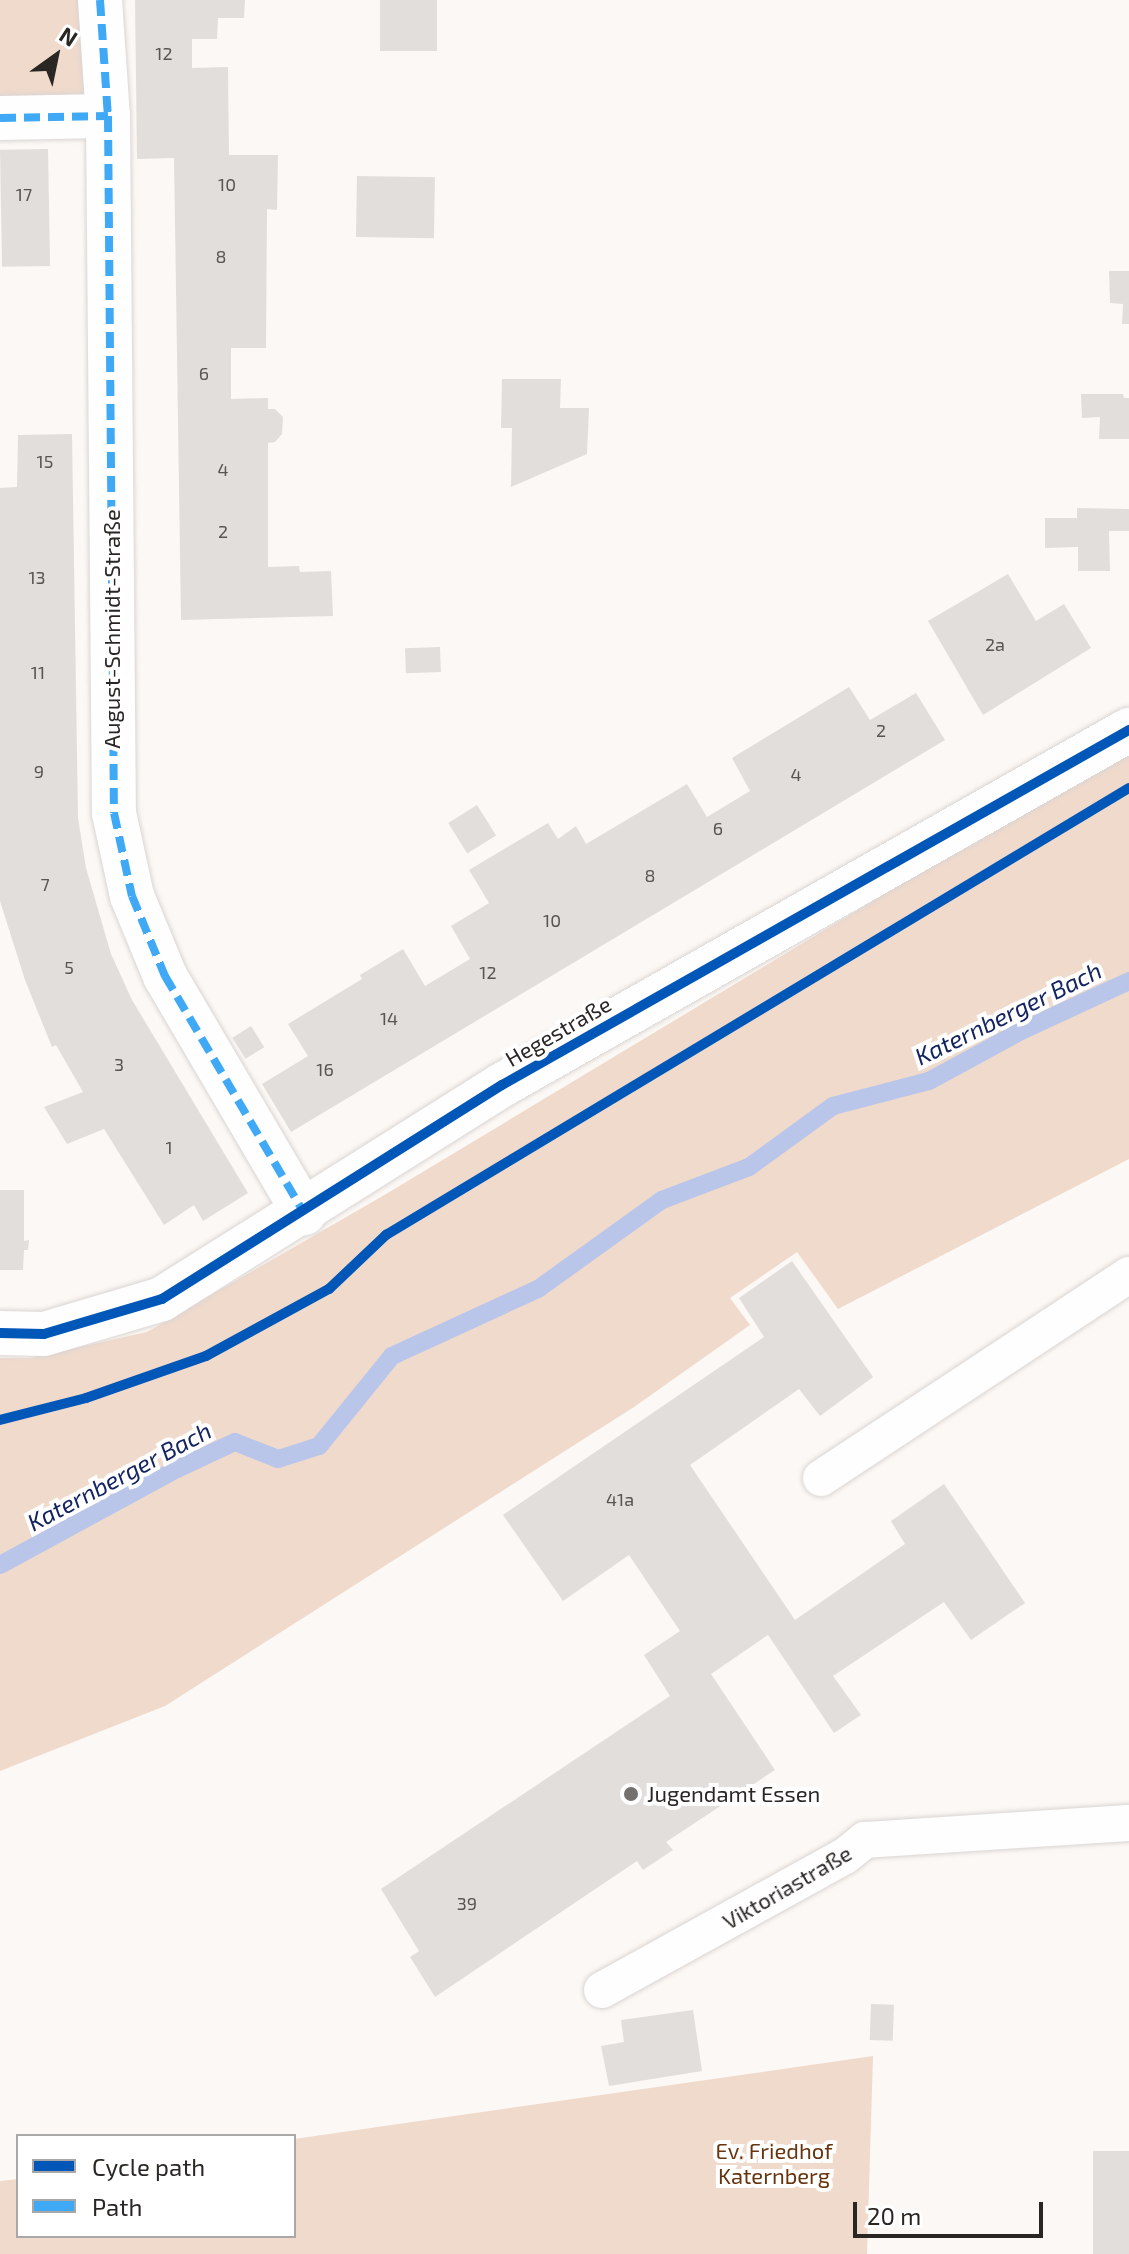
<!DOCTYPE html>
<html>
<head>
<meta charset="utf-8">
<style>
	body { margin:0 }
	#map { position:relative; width:1129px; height:2254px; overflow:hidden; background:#fcf8f5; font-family:"Exo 2",sans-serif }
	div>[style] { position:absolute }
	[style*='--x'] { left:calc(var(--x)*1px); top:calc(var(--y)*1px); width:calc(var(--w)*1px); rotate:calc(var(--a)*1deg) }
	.green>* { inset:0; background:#f0dacc; transform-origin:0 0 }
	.stream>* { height:18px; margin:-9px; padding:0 9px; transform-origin:9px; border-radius:9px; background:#b9c6ea }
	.building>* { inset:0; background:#e1dedc; transform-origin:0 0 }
	.roads { filter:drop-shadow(0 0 2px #d9d5d3) drop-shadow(0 0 2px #d9d5d3) }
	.lane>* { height:36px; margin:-18px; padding:0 18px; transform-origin:18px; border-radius:18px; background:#fffefe }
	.street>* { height:44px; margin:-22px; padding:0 22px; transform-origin:22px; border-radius:22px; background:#fffefe }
	.quiet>* { height:8px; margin-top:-4px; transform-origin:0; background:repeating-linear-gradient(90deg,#3fa9f5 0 16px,transparent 0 24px) }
	.cycleway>* { height:10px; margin:-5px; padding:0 5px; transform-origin:5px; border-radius:5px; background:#0057b8 }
	.dots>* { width:22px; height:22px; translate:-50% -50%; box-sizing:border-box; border:4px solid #fff; border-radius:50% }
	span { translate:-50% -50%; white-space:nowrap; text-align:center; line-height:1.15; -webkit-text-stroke:8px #fff; paint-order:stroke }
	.number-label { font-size:18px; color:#585452 }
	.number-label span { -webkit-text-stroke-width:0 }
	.street-label { font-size:22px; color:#2a2624 }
	.poi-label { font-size:22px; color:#2a2624 }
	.left { translate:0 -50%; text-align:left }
	.park-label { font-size:22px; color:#67340e }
	.water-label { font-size:24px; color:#142460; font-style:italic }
	.legend { position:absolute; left:16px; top:2134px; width:280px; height:104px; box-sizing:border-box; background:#fff; border:2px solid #aaa8a7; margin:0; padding:10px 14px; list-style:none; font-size:24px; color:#2a2624 }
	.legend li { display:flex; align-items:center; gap:16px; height:40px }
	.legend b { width:40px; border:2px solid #aaa8a7 }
	.north { position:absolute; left:16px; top:16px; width:80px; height:80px; -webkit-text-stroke:6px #fff; paint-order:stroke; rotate:33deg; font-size:22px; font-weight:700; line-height:32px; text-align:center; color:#2a2624 }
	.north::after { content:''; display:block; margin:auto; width:28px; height:36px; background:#2a2624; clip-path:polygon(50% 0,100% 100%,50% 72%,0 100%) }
	.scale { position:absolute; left:853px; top:2202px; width:190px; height:36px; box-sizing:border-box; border:4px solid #2a2624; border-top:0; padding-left:10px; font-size:24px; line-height:28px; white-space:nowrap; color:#2a2624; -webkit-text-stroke:6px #fff; paint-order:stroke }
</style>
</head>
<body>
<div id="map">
	<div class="green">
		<div style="left:0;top:0;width:90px;height:99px"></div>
		<div style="clip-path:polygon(1129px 747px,1129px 1159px,838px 1309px,797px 1252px,730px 1298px,750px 1325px,634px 1407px,165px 1706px,0 1771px,0 1358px,30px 1358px,147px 1332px,386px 1194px)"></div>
		<div style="clip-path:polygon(873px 2056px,867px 2254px,0 2254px,0 2181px,18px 2179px,18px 2236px,294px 2236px,294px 2139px)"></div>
	</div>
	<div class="stream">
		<div style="--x:0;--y:1565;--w:201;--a:-28.5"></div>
		<div style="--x:177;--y:1469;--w:64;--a:-25"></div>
		<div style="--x:235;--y:1442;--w:46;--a:21.6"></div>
		<div style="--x:278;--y:1459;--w:43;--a:-17.6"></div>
		<div style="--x:319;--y:1446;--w:116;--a:-51"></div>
		<div style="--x:392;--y:1356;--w:161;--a:-24.7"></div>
		<div style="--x:538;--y:1289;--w:153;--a:-35.7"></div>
		<div style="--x:662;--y:1200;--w:93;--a:-20.8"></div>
		<div style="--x:749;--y:1167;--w:104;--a:-36"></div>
		<div style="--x:833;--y:1106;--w:99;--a:-14.6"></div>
		<div style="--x:929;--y:1081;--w:105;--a:-28.5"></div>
		<div style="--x:1021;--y:1031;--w:119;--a:-24.8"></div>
	</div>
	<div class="building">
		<div style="clip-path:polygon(135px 0,245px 0,244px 18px,218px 18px,217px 39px,192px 39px,192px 68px,228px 67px,229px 155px,278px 155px,277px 210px,267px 209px,266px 348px,231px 348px,231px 399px,268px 398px,268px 409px,275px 409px,283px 417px,282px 434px,275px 442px,268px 443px,268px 567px,299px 566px,300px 572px,331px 571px,333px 616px,181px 620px,174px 158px,137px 159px)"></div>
		<div style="left:380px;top:0;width:57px;height:51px"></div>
		<div style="left:48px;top:149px;width:117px;height:48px;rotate:89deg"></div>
		<div style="left:357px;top:176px;width:78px;height:61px;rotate:1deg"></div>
		<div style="clip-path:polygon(1109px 271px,1129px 271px,1129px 324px,1122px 324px,1123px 304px,1110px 303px)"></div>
		<div style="clip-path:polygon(502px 379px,561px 379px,560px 408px,589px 408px,587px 454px,511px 487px,512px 428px,501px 428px)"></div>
		<div style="clip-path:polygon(1081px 394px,1123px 394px,1124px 398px,1129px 398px,1129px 439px,1099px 439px,1100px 417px,1082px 418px)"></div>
		<div style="clip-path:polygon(72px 434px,78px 818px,86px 868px,111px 954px,132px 1000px,248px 1193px,203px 1221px,194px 1205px,164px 1225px,104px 1129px,67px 1144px,44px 1107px,83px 1092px,56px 1045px,52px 1047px,25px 980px,0 901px,0 488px,17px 487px,18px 435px)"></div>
		<div style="clip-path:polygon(1077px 508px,1129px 509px,1129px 531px,1109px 531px,1110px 571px,1078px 571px,1078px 547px,1045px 548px,1045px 518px,1077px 518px)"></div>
		<div style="clip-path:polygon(1008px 574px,1036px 621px,1064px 604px,1091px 648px,983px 715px,928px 621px)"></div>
		<div style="left:440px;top:647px;width:25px;height:35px;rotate:88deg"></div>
		<div style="clip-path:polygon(849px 687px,870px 720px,916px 693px,945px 740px,291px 1132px,262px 1084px,308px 1056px,288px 1024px,362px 979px,360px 975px,403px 949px,425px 986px,470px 959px,451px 926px,489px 903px,469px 870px,548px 823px,558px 839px,576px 826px,586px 844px,687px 784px,707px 817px,750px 791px,732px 758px)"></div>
		<div style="left:477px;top:805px;width:36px;height:34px;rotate:58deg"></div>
		<div style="left:251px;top:1026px;width:25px;height:22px;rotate:58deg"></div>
		<div style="clip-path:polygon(0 1190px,24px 1190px,24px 1241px,29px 1240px,28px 1250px,24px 1250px,23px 1270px,0 1270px)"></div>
		<div style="clip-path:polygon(792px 1261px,873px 1377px,820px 1416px,799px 1389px,690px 1465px,795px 1620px,905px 1544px,891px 1521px,944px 1484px,1025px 1603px,971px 1640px,944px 1602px,833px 1676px,861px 1715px,834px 1733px,768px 1635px,711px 1674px,775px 1770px,666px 1842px,673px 1850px,643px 1870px,637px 1861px,435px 1997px,410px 1957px,419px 1951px,381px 1889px,670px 1696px,644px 1655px,680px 1631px,629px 1555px,563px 1601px,503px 1515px,764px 1337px,739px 1298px)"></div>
		<div style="left:871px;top:2004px;width:23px;height:36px;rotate:2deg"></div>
		<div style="clip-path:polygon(693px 2010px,702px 2071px,609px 2086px,601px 2046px,624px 2042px,621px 2020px)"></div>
		<div style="left:1129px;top:2151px;width:103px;height:36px;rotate:90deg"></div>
	</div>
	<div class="roads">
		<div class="lane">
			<div style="--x:821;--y:1478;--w:369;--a:-33.4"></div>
			<div style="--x:602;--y:1990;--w:277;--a:-28.9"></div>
			<div style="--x:845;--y:1856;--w:26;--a:-39"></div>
			<div style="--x:865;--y:1840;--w:265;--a:-3.7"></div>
		</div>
		<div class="street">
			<div style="--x:100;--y:0;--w:116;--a:86.1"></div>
			<div style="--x:108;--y:116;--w:697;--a:89.51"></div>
			<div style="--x:114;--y:813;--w:85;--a:77.8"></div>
			<div style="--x:132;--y:896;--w:87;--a:67.6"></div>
			<div style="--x:165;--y:976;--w:275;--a:59.6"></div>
			<div style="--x:0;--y:118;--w:108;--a:-1.1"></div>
			<div style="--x:0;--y:1333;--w:44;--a:1.3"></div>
			<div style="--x:44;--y:1334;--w:123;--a:-16.5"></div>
			<div style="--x:162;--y:1299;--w:402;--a:-32.2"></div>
			<div style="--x:502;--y:1085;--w:721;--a:-29.52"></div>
		</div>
	</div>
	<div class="quiet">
		<div style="--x:100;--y:0;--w:116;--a:86.1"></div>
		<div style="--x:108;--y:116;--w:697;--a:89.51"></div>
		<div style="--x:114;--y:813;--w:85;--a:77.8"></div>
		<div style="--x:132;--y:896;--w:87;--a:67.6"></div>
		<div style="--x:165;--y:976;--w:275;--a:59.6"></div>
		<div style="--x:0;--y:118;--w:108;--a:-1.1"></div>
	</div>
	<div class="cycleway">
		<div style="--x:0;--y:1333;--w:44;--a:1.3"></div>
		<div style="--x:44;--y:1334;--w:123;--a:-16.5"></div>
		<div style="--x:162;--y:1299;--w:402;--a:-32.2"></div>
		<div style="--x:502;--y:1085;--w:721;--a:-29.52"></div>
		<div style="--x:0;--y:1420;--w:89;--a:-14.3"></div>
		<div style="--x:86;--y:1398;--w:127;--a:-19.3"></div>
		<div style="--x:206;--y:1356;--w:140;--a:-28.6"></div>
		<div style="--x:329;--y:1289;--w:79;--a:-43.5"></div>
		<div style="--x:386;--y:1235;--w:867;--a:-31.03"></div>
	</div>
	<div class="dots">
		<div style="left:631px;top:1794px;background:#74706d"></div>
	</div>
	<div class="number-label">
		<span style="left:164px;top:53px">12</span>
		<span style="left:227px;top:184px">10</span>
		<span style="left:24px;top:194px">17</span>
		<span style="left:221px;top:256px">8</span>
		<span style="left:204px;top:373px">6</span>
		<span style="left:45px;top:461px">15</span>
		<span style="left:223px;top:469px">4</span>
		<span style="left:223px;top:531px">2</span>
		<span style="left:37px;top:577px">13</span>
		<span style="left:995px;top:644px">2a</span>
		<span style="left:38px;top:672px">11</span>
		<span style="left:881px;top:730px">2</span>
		<span style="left:39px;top:771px">9</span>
		<span style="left:796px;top:774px">4</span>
		<span style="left:718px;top:828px">6</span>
		<span style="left:650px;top:875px">8</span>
		<span style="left:45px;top:884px">7</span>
		<span style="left:552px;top:920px">10</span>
		<span style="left:69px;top:967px">5</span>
		<span style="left:488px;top:972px">12</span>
		<span style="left:389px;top:1018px">14</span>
		<span style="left:119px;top:1064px">3</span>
		<span style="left:325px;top:1069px">16</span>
		<span style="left:169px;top:1147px">1</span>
		<span style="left:620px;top:1499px">41a</span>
		<span style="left:467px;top:1903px">39</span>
	</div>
	<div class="street-label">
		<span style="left:112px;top:629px;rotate:-90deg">August-Schmidt-Straße</span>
		<span style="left:558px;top:1031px;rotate:-30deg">Hegestraße</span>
		<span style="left:787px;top:1887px;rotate:-30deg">Viktoriastraße</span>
	</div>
	<div class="poi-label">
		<span class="left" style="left:647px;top:1794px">Jugendamt Essen</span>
	</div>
	<div class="park-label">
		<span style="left:774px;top:2163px">Ev. Friedhof<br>Katernberg</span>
	</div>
	<div class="water-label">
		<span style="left:1008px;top:1013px;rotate:-26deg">Katernberger Bach</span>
		<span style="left:119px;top:1476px;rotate:-28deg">Katernberger Bach</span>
	</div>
	<ul class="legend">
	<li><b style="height:10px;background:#0057b8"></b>Cycle path</li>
	<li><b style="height:10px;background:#3fa9f5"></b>Path</li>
	</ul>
	<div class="north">N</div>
	<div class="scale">20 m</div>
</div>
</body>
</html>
